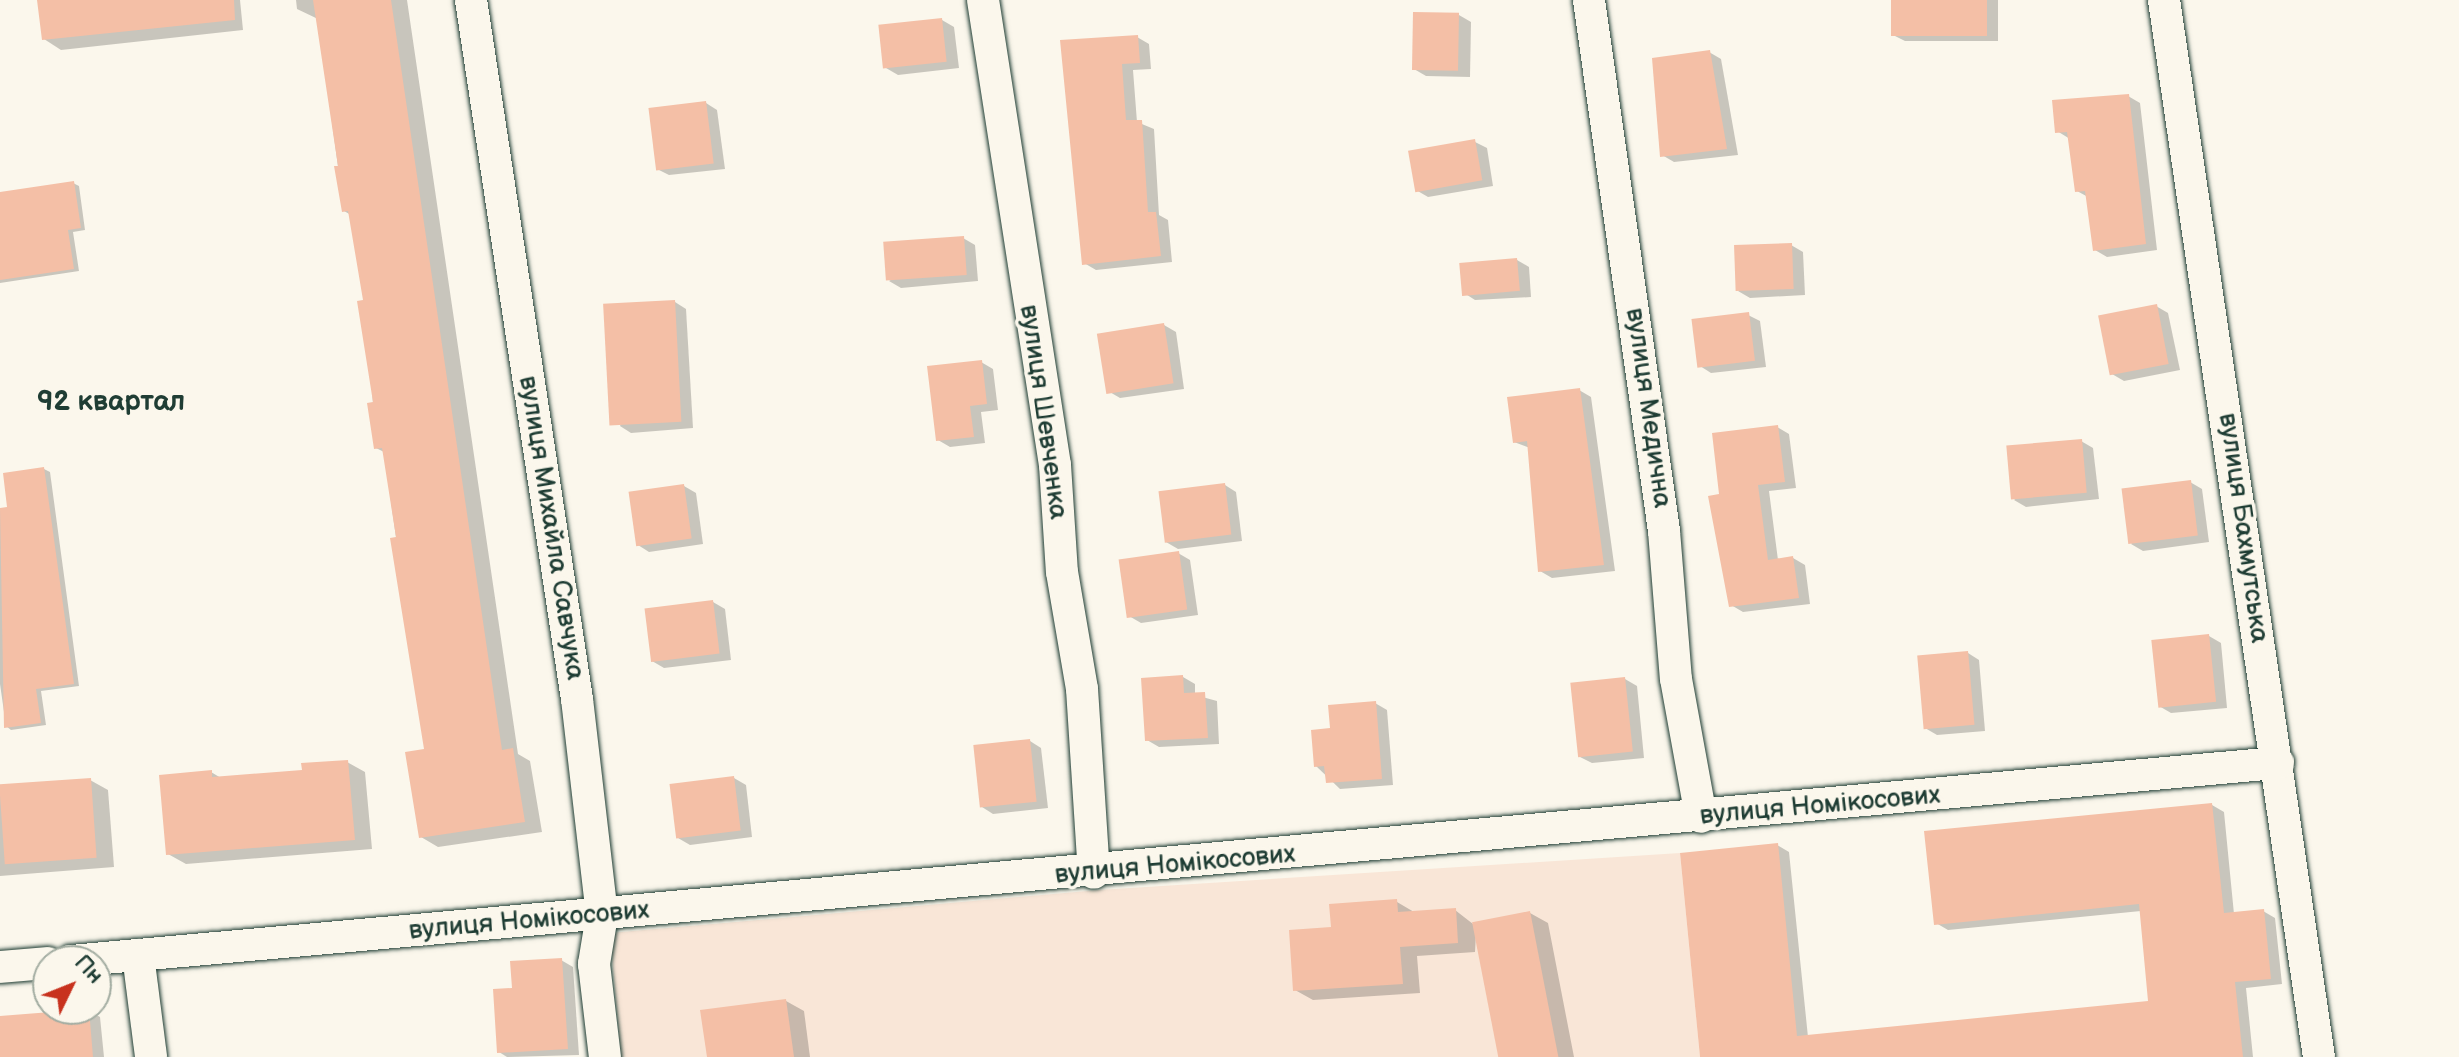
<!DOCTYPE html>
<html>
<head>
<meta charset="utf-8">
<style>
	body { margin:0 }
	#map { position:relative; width:2459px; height:1057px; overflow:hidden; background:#fbf7ec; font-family:"Balsamiq Sans",sans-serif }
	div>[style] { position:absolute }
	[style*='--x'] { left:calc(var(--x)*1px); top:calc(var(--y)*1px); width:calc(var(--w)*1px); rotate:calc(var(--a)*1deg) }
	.built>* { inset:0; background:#f9e6d7 }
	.shadow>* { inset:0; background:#0003 }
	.building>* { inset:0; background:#f4bfa6; transform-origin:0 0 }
	.roads { filter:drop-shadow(0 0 2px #1f3d34) drop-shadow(0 0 2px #1f3d34) }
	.street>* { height:32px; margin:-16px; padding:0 16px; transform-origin:16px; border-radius:16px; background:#fbf7ec }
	span { translate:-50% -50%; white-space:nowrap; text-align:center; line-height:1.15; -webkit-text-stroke:7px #fbf7ec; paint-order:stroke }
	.street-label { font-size:26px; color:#1f3d34 }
	.neighbourhood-label { font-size:28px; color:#1f3d34; font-weight:700 }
	.north { position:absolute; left:32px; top:945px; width:80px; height:80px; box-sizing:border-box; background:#fbf7ec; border:2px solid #a3ada2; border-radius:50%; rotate:47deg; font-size:22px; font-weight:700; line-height:32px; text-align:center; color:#1f3d34 }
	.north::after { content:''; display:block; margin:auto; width:28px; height:36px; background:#c8321e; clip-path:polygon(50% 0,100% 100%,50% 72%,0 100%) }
</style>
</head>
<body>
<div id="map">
	<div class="built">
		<div style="clip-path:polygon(1680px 853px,1700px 1057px,621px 1057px,610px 933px,1099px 890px)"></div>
	</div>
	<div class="shadow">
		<div style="clip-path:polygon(39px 0,240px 0,243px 30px,61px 50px,44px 39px)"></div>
		<div style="clip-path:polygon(296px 0,407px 0,518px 754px,530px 761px,542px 832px,438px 847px,421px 837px,426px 751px,384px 452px,376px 448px,366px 302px,351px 215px,344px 211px,318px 19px,297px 9px)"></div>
		<div style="clip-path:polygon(1893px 0,1998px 0,1998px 41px,1905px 41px,1893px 35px)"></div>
		<div style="clip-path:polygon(1459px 15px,1471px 22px,1470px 77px,1426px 76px,1414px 69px)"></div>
		<div style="clip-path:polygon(942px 20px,954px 27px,959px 68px,898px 75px,886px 68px)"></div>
		<div style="clip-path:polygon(1137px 37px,1149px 44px,1151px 69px,1133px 70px,1137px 122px,1154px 129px,1159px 215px,1168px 220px,1172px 262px,1096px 270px,1084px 263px,1062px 42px)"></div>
		<div style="clip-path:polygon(1709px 52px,1721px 59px,1738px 155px,1674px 162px,1662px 155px)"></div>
		<div style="clip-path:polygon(2128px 96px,2140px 103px,2157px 250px,2107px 257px,2095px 250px,2088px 197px,2077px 191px,2070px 139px,2057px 131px)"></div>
		<div style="clip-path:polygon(706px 103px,717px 110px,725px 169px,669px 175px,657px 169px)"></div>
		<div style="clip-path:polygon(1475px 142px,1487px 148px,1493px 186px,1428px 197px,1416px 190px)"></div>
		<div style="clip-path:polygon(73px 183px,79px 186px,85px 230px,73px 232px,79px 271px,0 283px,0 194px)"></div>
		<div style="clip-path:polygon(963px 238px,975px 245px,978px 281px,901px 288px,889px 281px)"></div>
		<div style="clip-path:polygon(1791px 245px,1803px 252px,1805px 295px,1750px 298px,1738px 291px)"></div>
		<div style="clip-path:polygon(1517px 260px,1529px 267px,1531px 297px,1475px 300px,1464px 293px)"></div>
		<div style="clip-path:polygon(675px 302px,686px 309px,693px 428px,631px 433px,620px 426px)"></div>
		<div style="clip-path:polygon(2156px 306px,2168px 313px,2180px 370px,2124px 381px,2112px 374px)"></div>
		<div style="clip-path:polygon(1748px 315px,1760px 321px,1766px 367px,1711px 373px,1700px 366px)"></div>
		<div style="clip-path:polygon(1164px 325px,1176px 332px,1184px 389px,1120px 398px,1108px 391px)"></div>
		<div style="clip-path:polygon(981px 362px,993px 369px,998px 410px,981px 412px,985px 443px,950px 447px,938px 440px)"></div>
		<div style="clip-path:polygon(1579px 390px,1591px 397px,1615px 571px,1552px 578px,1540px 571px,1530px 448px,1514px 442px)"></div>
		<div style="clip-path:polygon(1777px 427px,1789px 434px,1796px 488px,1769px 491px,1778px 560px,1793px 558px,1805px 565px,1810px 604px,1743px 612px,1731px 605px,1721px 496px)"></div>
		<div style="clip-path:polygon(2081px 441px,2093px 448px,2099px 499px,2026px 507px,2014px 500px)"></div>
		<div style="clip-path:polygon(44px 469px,50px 472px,79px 686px,41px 691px,46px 725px,11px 730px,6px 726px,0 684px,0 510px,9px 508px)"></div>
		<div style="clip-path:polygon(2190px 482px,2202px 489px,2209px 542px,2143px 551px,2131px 544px)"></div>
		<div style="clip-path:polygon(1225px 485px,1236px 492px,1242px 541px,1178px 549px,1166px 542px)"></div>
		<div style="clip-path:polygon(684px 486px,696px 493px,703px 544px,649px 552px,638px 545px)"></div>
		<div style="clip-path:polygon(1178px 553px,1190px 560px,1198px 615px,1141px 623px,1129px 616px)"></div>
		<div style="clip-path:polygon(713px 602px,725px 609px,731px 660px,664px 668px,652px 661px)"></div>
		<div style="clip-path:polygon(2209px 636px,2221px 643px,2227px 708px,2171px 713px,2159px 706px)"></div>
		<div style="clip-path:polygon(1968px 653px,1979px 660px,1985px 731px,1937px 735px,1925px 728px)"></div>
		<div style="clip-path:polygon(1183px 677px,1195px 684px,1195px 695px,1217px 701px,1219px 744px,1159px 747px,1147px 740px)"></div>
		<div style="clip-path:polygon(1625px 679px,1637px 686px,1644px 758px,1592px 763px,1580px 757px)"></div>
		<div style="clip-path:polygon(1375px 703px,1387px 710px,1393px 785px,1340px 789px,1316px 766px,1333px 730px)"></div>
		<div style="clip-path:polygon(1030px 741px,1041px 748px,1048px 808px,993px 814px,982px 807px)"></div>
		<div style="clip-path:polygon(347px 762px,365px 772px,372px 849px,186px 864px,168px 854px,211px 772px,221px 778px,304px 772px)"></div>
		<div style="clip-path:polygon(734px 778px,746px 785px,752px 837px,690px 845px,678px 838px)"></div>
		<div style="clip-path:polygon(90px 780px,108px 790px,114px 867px,0 876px,0 793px)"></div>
		<div style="clip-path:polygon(2212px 805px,2224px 812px,2234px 914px,2263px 911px,2275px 918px,2282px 984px,2246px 988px,2253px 1057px,1702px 1057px,1777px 845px,1789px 852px,1808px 1037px,2150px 1003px,2141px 911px,1948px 930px,1936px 923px)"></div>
		<div style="clip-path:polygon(1397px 902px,1414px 912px,1455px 910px,1473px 924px,1530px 913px,1548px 923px,1574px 1057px,1502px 1057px,1476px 932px,1475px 952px,1417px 956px,1420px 993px,1313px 1000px,1295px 990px,1333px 929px)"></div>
		<div style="clip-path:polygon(561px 960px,573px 967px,579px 1055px,507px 1057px,499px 1052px)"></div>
		<div style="clip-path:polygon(786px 1001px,804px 1011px,810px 1057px,709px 1057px)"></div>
		<div style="clip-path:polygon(88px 1010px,100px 1017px,104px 1057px,0 1057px,0 1019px)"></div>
	</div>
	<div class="building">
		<div style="clip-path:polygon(37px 0,234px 0,235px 20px,42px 40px)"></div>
		<div style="clip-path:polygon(313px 0,391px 0,502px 750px,513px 748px,525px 822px,419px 838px,405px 752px,424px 749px,390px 538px,396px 537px,382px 448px,374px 449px,367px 403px,373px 402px,357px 301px,363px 300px,348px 211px,342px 212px,334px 166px,338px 166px)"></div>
		<div style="left:1891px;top:0;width:96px;height:36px"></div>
		<div style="left:1413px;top:12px;width:46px;height:58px;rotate:1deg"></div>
		<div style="left:942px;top:18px;width:44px;height:64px;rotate:84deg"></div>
		<div style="clip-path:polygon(1138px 35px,1140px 63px,1122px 64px,1126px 120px,1142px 120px,1148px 212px,1156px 212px,1161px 256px,1082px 265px,1060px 40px)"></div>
		<div style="clip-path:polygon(1710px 50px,1727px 149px,1660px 157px,1652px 58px)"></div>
		<div style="clip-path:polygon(2129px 94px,2146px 244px,2093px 251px,2085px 191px,2075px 192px,2067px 132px,2055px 133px,2052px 100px)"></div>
		<div style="left:706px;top:101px;width:63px;height:58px;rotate:83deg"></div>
		<div style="left:1475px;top:139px;width:42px;height:68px;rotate:80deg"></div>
		<div style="clip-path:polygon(74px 181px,81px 228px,68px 230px,74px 269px,0 280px,0 192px)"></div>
		<div style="left:964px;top:236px;width:39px;height:81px;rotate:86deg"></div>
		<div style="left:1792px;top:243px;width:46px;height:58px;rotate:88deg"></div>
		<div style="left:1517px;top:258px;width:33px;height:58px;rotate:85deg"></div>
		<div style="left:675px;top:300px;width:122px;height:72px;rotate:87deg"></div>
		<div style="left:2157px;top:304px;width:61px;height:60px;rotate:79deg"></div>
		<div style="left:1749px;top:312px;width:49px;height:58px;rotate:83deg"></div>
		<div style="left:1164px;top:323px;width:61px;height:68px;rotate:81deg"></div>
		<div style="clip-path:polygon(982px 360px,987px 404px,970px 406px,974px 437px,936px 441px,927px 366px)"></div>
		<div style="clip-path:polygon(1580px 388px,1604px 565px,1538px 572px,1527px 441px,1513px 443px,1507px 397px)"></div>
		<div style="clip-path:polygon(1778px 425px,1785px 482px,1758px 485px,1768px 560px,1793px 556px,1799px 598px,1729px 607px,1708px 496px,1719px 494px,1712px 433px)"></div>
		<div style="left:2082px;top:439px;width:54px;height:76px;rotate:85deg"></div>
		<div style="clip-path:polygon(44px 467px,74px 684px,36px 689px,41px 723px,4px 728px,0 508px,7px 507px,3px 473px)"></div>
		<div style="left:2191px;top:480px;width:56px;height:70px;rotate:83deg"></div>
		<div style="left:1225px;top:483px;width:52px;height:67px;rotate:83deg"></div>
		<div style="left:684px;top:484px;width:55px;height:56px;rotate:82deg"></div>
		<div style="left:1179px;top:551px;width:59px;height:61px;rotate:82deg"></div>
		<div style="left:713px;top:600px;width:54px;height:69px;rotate:83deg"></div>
		<div style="left:2209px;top:634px;width:68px;height:58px;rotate:84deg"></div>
		<div style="left:1968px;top:651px;width:74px;height:51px;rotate:85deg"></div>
		<div style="clip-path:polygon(1183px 675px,1184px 693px,1205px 692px,1208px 738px,1145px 741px,1141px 678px)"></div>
		<div style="left:1625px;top:677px;width:75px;height:55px;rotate:84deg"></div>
		<div style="clip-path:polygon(1376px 701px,1382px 779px,1326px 783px,1324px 766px,1314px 767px,1311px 730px,1330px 728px,1328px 705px)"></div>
		<div style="left:1030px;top:739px;width:63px;height:57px;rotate:84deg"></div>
		<div style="clip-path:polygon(348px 760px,355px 840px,166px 855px,159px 775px,212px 770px,212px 777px,302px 770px,301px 763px)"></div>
		<div style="left:734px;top:776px;width:55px;height:65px;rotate:83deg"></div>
		<div style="left:91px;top:778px;width:80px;height:92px;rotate:86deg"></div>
		<div style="clip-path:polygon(2212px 803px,2224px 913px,2264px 909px,2271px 979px,2235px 982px,2243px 1057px,1700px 1057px,1680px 853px,1778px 843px,1797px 1036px,2148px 1001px,2139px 904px,1934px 925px,1924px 831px)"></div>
		<div style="clip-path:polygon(1397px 899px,1398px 912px,1456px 908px,1458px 943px,1400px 947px,1403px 984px,1293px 991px,1289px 930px,1331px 927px,1329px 904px)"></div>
		<div style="left:1530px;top:911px;width:149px;height:59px;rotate:79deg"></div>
		<div style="clip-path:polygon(562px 958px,568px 1049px,497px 1053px,493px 989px,512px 988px,510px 961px)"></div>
		<div style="clip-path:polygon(786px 999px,794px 1057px,707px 1057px,700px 1010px)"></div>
		<div style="clip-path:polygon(89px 1009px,93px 1057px,0 1057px,0 1016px)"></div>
	</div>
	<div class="roads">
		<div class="street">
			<div style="--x:471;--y:0;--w:707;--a:81.38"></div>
			<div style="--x:577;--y:699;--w:217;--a:83.4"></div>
			<div style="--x:602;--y:915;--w:50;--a:99.3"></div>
			<div style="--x:594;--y:964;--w:94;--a:83.3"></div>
			<div style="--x:983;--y:0;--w:471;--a:81.2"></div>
			<div style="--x:1055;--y:465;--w:107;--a:86.3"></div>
			<div style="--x:1062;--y:572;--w:119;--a:80.3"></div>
			<div style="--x:1082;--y:689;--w:184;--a:86.3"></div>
			<div style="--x:1589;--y:0;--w:536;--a:81.96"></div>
			<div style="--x:1664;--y:531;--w:148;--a:85.4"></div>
			<div style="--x:1676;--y:679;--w:140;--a:79.7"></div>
			<div style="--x:2164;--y:0;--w:1068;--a:81.66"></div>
			<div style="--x:138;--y:955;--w:103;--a:82.7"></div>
			<div style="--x:71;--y:961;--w:2216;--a:-5.13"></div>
			<div style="--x:0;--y:967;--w:48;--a:-4.8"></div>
		</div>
	</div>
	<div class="street-label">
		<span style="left:1648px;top:408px;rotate:82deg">вулиця Медична</span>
		<span style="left:1043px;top:412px;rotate:82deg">вулиця Шевченка</span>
		<span style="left:551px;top:528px;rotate:81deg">вулиця Михайла Савчука</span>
		<span style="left:2243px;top:528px;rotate:82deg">вулиця Бахмутська</span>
		<span style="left:1820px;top:806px;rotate:-5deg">вулиця Номікосових</span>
		<span style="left:1175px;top:865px;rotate:-5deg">вулиця Номікосових</span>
		<span style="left:529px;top:921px;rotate:-5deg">вулиця Номікосових</span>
	</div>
	<div class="neighbourhood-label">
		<span style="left:111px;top:402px">92 квартал</span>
	</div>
	<div class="north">Пн</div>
</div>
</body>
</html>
